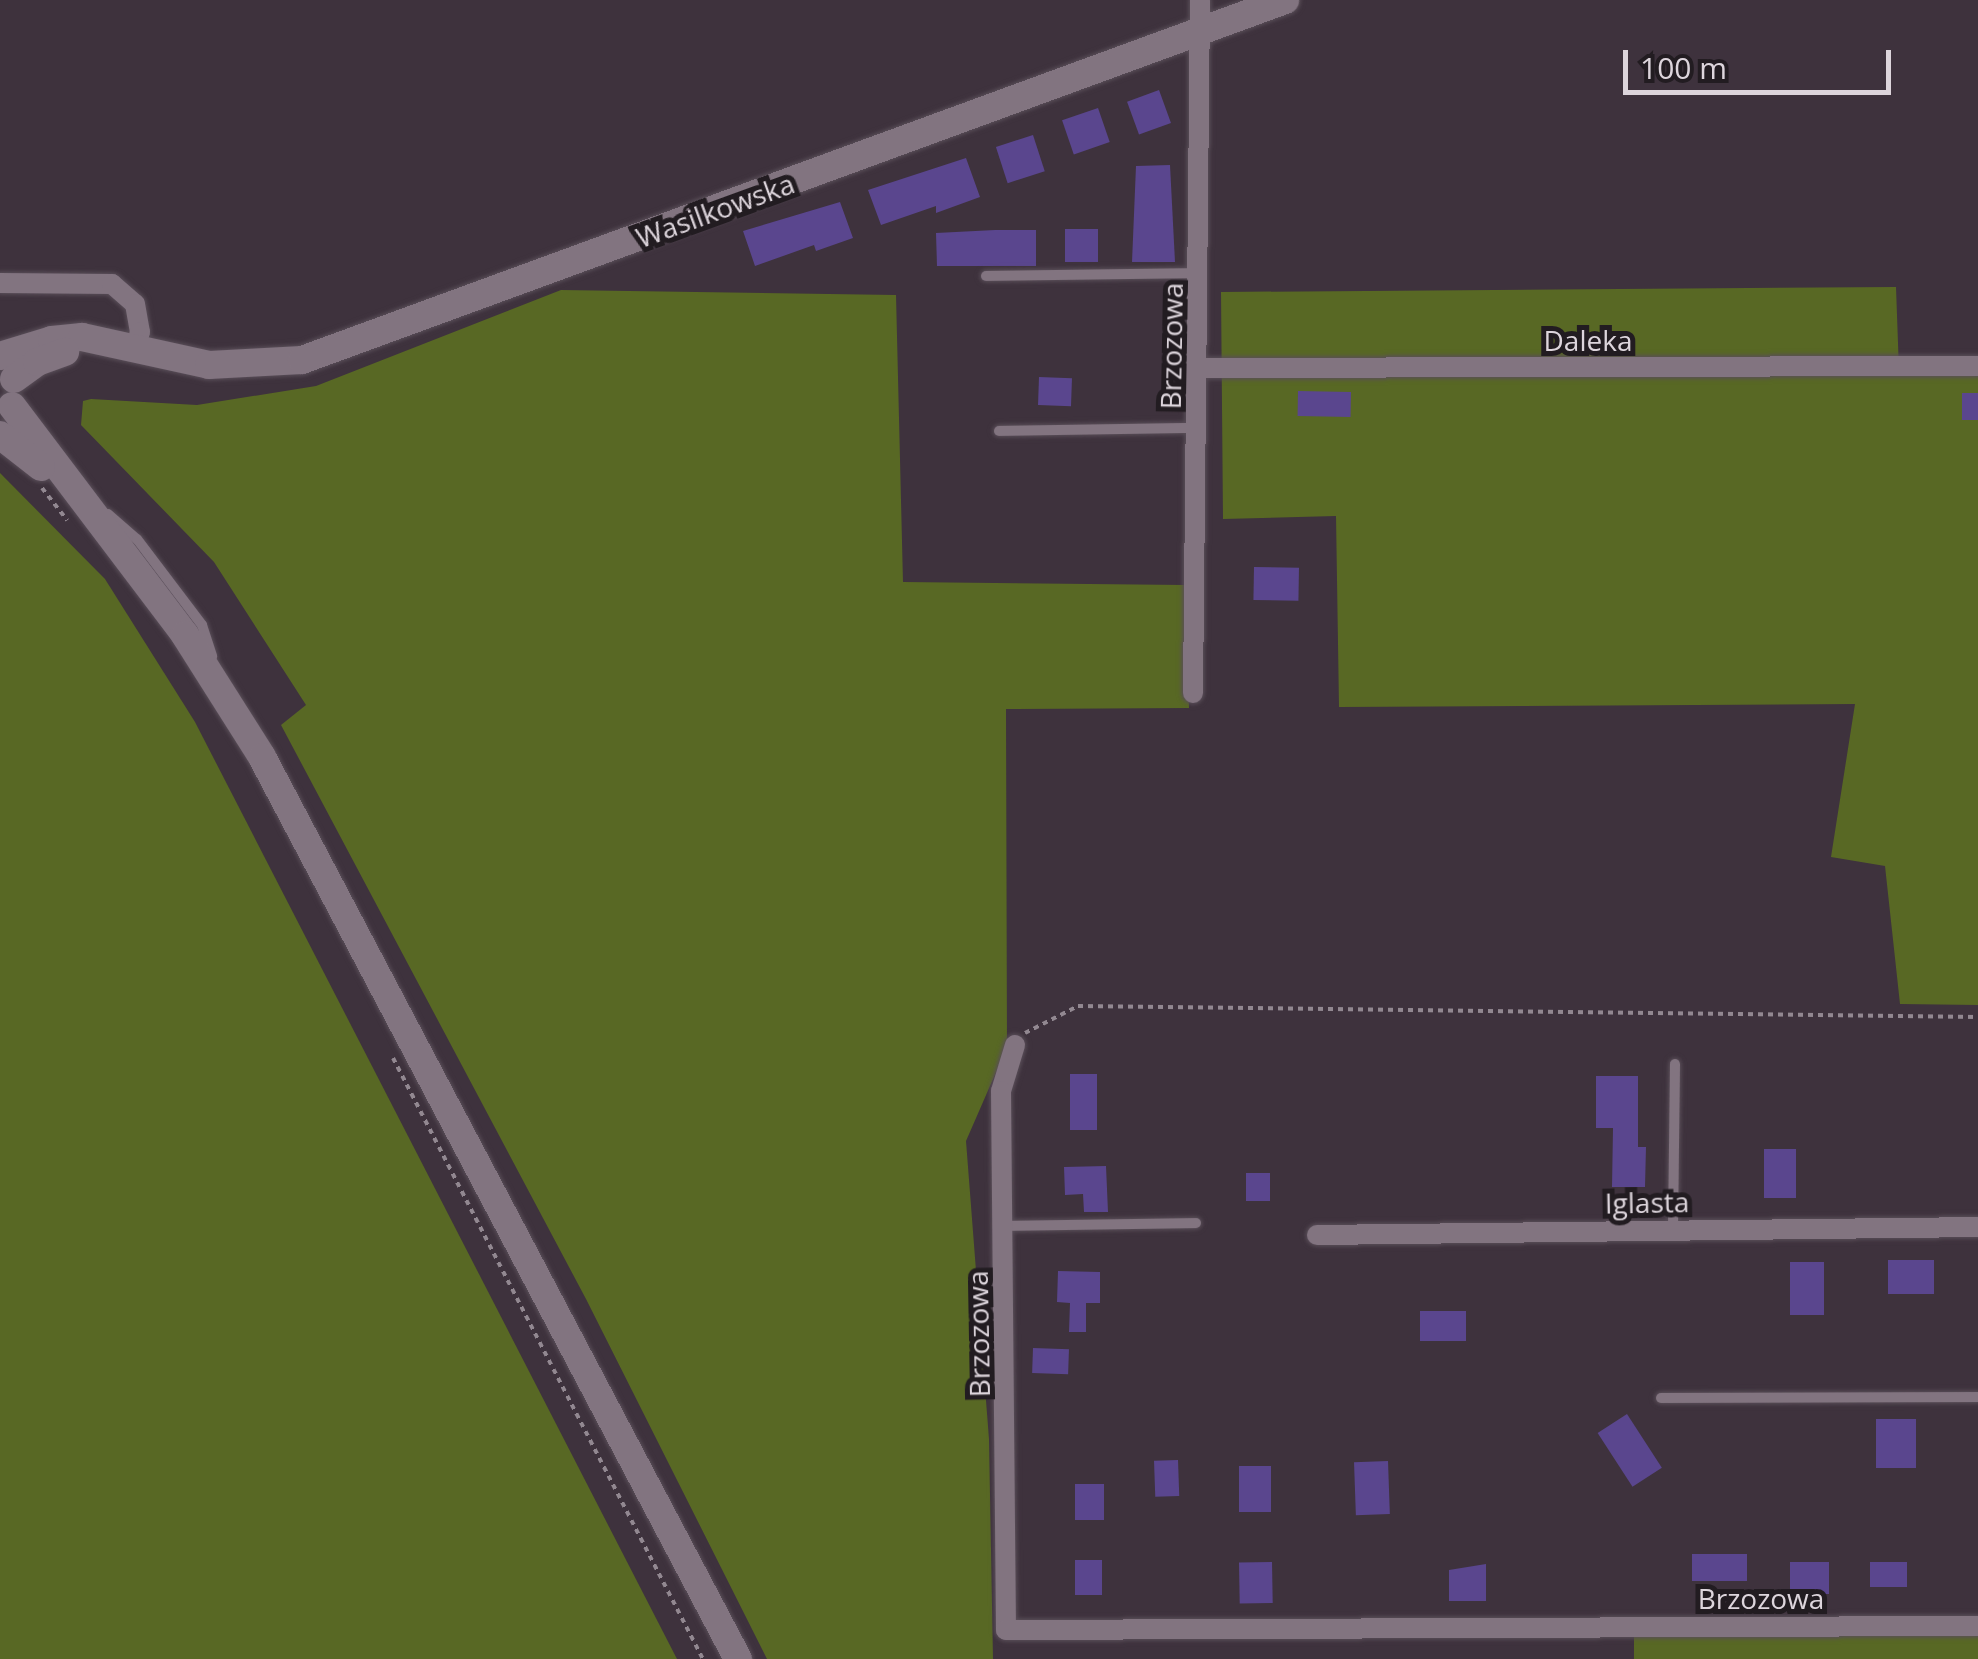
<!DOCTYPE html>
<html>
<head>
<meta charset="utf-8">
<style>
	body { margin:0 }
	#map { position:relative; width:1978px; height:1659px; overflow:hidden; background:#3e323d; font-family:"Open Sans",sans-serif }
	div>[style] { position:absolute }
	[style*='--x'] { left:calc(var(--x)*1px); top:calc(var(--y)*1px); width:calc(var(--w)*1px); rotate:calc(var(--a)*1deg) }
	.green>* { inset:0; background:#586824; transform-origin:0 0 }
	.building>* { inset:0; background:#5a468e; transform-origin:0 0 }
	.path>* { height:4px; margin-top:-2px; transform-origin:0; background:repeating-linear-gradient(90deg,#928891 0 5px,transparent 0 10px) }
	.roads { filter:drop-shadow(0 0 2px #594e58) drop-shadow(0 0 2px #594e58) }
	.lane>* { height:10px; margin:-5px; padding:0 5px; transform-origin:5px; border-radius:5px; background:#827480 }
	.street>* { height:20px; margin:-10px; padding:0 10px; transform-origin:10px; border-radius:10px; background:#827480 }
	.secondary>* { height:28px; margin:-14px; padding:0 14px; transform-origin:14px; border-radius:14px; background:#827480 }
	span { translate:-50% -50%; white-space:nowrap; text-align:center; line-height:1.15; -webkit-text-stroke:10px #221c21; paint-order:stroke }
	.street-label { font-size:28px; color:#ddd5dc }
	.scale { position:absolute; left:1623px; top:50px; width:268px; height:45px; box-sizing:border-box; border:5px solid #ddd5dc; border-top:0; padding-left:12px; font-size:30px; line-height:35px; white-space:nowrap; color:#ddd5dc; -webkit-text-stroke:8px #221c21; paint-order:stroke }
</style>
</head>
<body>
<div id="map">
	<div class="green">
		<div style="clip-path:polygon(1896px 287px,1899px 371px,1978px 371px,1978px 1005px,1900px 1004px,1885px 866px,1831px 857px,1855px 704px,1339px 707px,1336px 516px,1223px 519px,1221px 292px)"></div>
		<div style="clip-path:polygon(561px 290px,896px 295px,903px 582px,1186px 585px,1189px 708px,1006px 709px,1007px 1047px,966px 1141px,989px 1439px,993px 1659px,767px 1659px,586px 1299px,281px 725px,306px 705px,214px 562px,81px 425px,83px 401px,91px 399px,197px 405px,316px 386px)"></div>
		<div style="clip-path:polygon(0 473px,105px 579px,195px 722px,677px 1659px,0 1659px)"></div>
		<div style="left:1634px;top:1634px;width:344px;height:25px"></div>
	</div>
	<div class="building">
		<div style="left:1159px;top:90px;width:35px;height:34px;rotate:70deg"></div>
		<div style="left:1098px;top:108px;width:36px;height:38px;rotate:71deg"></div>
		<div style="left:1033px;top:135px;width:38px;height:39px;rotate:72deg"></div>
		<div style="clip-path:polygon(966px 158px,980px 197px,936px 213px,936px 206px,881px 225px,868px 190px)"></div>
		<div style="clip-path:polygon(1170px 165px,1175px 262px,1132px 262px,1136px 166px)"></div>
		<div style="clip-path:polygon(840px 202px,853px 238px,816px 251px,814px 245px,755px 266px,743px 231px)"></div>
		<div style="left:1065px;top:229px;width:33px;height:33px"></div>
		<div style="clip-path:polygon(995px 230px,1036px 230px,1036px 266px,937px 266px,936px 233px)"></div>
		<div style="left:1039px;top:377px;width:33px;height:28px;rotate:2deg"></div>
		<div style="left:1298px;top:391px;width:53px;height:25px;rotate:1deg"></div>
		<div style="left:1962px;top:393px;width:16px;height:27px"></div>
		<div style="left:1254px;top:567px;width:45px;height:33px;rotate:1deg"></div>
		<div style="left:1070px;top:1074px;width:27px;height:56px"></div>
		<div style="clip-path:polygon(1596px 1076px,1638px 1076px,1638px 1147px,1646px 1147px,1645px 1187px,1612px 1187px,1613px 1128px,1596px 1128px)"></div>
		<div style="left:1764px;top:1149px;width:32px;height:49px"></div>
		<div style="clip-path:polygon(1106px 1166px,1108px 1212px,1084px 1212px,1083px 1194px,1065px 1195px,1064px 1167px)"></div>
		<div style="left:1246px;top:1173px;width:24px;height:28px"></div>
		<div style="left:1934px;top:1260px;width:34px;height:46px;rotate:90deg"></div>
		<div style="left:1790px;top:1262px;width:34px;height:53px"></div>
		<div style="clip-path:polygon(1058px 1271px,1100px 1272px,1100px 1303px,1086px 1303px,1086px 1332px,1069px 1332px,1070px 1303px,1057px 1302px)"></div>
		<div style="left:1420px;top:1311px;width:46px;height:30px"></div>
		<div style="left:1033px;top:1348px;width:36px;height:25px;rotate:2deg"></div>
		<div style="left:1627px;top:1414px;width:64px;height:35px;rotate:57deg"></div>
		<div style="left:1876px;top:1419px;width:40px;height:49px"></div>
		<div style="left:1178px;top:1460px;width:36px;height:24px;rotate:88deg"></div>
		<div style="left:1388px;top:1461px;width:53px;height:34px;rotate:88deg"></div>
		<div style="left:1239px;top:1466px;width:32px;height:46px"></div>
		<div style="left:1075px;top:1484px;width:29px;height:36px"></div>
		<div style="left:1747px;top:1554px;width:27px;height:55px;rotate:90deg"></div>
		<div style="left:1075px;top:1560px;width:27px;height:35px"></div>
		<div style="left:1272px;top:1562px;width:41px;height:33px;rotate:89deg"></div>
		<div style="left:1790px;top:1562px;width:39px;height:32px"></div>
		<div style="left:1870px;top:1562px;width:37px;height:25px"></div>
		<div style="clip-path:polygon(1486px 1564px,1486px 1601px,1449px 1601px,1449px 1570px)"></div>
	</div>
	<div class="path">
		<div style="--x:42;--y:488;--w:41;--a:52"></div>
		<div style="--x:1025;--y:1033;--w:59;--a:-27"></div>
		<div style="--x:1078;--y:1006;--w:900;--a:0.7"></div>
		<div style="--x:393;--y:1058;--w:676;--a:62.72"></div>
	</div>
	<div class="roads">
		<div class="lane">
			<div style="--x:986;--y:276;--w:213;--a:-0.8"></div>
			<div style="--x:999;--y:431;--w:197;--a:-0.9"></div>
			<div style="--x:108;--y:514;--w:38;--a:41"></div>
			<div style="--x:137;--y:539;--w:108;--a:52.9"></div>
			<div style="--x:202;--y:625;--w:33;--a:72"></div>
			<div style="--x:1004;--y:1226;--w:192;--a:-0.9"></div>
			<div style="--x:1673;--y:1228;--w:164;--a:-89.3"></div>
			<div style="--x:1661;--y:1398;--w:317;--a:-0.2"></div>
		</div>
		<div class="street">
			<div style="--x:0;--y:283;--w:112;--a:0.5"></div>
			<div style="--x:112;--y:284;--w:30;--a:41"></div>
			<div style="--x:135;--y:304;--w:28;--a:80"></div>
			<div style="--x:140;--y:332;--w:18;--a:106"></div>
			<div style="--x:1198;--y:368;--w:780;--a:-0.15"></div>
			<div style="--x:1193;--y:693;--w:693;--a:-89.42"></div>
			<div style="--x:1015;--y:1045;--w:48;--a:106.9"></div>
			<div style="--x:1001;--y:1091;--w:539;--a:89.47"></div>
			<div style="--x:1006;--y:1630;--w:972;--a:-0.24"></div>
			<div style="--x:1317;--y:1235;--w:661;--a:-0.69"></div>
		</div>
		<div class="secondary">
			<div style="--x:0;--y:356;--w:54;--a:-17.1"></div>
			<div style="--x:52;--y:340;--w:30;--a:-6"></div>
			<div style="--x:82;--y:337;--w:130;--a:12.4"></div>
			<div style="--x:209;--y:365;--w:93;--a:-3.1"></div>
			<div style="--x:302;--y:360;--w:1047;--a:-20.11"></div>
			<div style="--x:14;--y:379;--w:29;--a:-36"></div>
			<div style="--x:37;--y:362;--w:30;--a:-20"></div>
			<div style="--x:12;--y:406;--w:287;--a:52.9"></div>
			<div style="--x:185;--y:635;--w:144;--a:57.7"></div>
			<div style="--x:262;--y:757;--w:1020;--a:62.18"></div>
			<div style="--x:0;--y:435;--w:52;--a:38"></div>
		</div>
	</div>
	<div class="street-label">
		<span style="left:715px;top:210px;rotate:-20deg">Wasilkowska</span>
		<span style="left:1588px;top:340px">Daleka</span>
		<span style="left:1171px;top:346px;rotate:-89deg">Brzozowa</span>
		<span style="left:1647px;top:1202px;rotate:-1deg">Iglasta</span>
		<span style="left:978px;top:1334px;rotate:-91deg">Brzozowa</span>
		<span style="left:1761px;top:1598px">Brzozowa</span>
	</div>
	<div class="scale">100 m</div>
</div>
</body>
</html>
